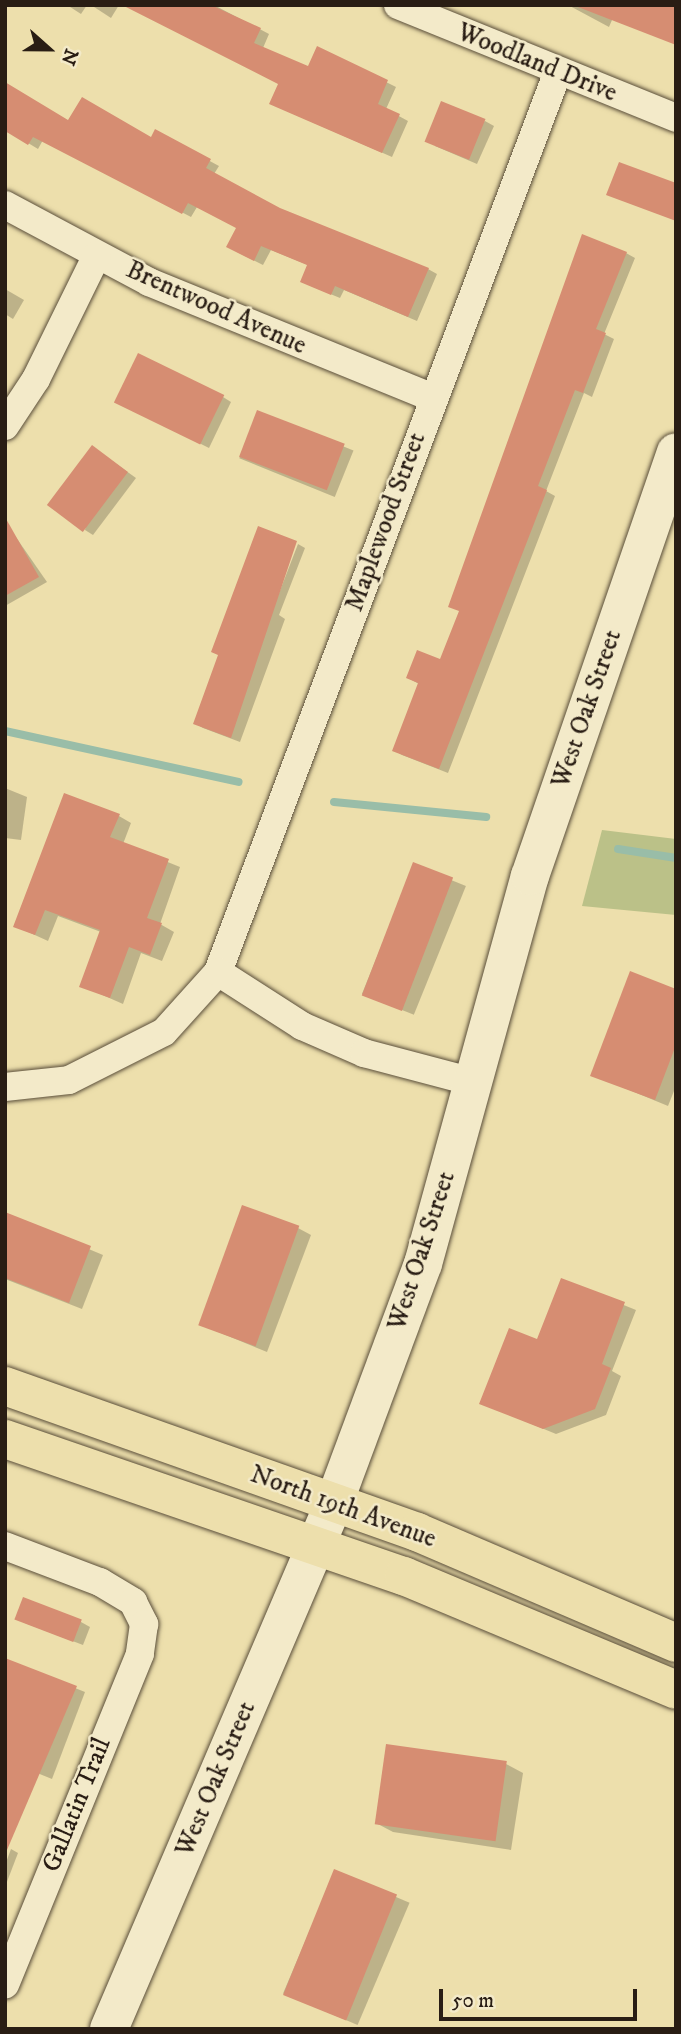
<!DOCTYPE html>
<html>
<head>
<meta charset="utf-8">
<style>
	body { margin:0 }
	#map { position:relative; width:681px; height:2034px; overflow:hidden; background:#eddfac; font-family:"IM FELL DW Pica",serif }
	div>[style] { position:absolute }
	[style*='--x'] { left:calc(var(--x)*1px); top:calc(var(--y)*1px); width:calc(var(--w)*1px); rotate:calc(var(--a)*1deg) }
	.green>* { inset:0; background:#bbc188 }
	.shadow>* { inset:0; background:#0003; transform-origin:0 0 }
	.stream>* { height:8px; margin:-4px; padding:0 4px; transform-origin:4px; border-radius:4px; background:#99bda8 }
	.building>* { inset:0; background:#d68d72; transform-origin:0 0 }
	.roads { filter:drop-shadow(0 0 2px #5a4e3a) drop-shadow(0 0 2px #5a4e3a) }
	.minor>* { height:28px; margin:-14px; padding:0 14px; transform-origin:14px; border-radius:14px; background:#f3eac9 }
	.secondary>* { height:38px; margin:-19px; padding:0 19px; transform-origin:19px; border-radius:19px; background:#f3eac9 }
	.primary>* { height:38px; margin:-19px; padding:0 19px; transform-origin:19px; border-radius:19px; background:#eddfac }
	span { translate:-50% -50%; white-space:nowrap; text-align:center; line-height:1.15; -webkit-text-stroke:5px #f3eac9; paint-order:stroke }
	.street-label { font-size:26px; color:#291d14 }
	.frame { position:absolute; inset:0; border:7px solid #291d14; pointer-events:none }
	.north { position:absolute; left:14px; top:14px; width:70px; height:70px; -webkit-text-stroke:5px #f3eac9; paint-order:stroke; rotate:111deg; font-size:19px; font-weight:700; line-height:28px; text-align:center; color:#291d14 }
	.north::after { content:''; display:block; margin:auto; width:24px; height:32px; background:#291d14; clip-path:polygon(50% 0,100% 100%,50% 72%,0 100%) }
	.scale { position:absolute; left:439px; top:1989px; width:198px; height:32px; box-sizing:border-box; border:4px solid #291d14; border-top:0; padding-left:9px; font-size:21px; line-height:24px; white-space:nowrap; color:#291d14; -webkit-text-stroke:5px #f3eac9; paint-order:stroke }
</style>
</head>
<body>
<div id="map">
	<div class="green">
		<div style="clip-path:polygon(602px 830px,676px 839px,676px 915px,582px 906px)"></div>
	</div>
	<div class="shadow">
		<div style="clip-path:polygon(67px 5px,87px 5px,81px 14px)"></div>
		<div style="clip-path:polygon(91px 5px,119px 5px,111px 18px)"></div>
		<div style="clip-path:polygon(136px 5px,214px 5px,269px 34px,263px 48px,309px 69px,318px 48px,396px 87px,386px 109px,408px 121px,392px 157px,280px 108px,280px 84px)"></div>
		<div style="clip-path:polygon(568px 5px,676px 5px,612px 20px,609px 27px)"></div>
		<div style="clip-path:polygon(485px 121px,494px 126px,477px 164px,435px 146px)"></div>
		<div style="clip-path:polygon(69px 122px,151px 140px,156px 132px,219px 166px,214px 174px,279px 210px,428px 269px,437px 274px,417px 321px,344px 290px,340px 298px,311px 286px,308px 265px,271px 250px,263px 265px,237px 252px,238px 227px,197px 207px,191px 217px,43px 140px,38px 149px,5px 129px)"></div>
		<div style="clip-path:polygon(626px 253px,635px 258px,604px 334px,614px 339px,592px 397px,584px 393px,546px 491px,555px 496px,448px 773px,402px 755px,394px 750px,419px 684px,408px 678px,441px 662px)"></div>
		<div style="clip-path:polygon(5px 289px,24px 300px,13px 319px,5px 314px)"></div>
		<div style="clip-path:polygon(223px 397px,231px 402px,209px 448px,125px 406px)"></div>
		<div style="left:258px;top:412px;width:103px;height:50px;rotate:22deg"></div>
		<div style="clip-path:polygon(101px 453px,136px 478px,93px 535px,85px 530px)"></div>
		<div style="clip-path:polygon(13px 533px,47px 582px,5px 606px,5px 537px)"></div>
		<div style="clip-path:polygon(298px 544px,305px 548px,279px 615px,285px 619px,240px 742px,203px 728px,195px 723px,269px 619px)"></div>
		<div style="clip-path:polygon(5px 788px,27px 797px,21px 840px,5px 838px)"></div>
		<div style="clip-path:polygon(119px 816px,131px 823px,123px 844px,180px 867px,160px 924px,174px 932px,162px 961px,141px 953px,123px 1004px,82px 986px,101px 932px,58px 916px,48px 941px,15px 926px)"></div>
		<div style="left:414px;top:865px;width:56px;height:139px;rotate:22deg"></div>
		<div style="clip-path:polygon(676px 991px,676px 1086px,668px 1106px,593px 1075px)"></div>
		<div style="clip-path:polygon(5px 1214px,103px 1255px,82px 1309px,5px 1279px)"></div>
		<div style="clip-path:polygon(298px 1228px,311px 1235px,267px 1352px,199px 1324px)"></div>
		<div style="clip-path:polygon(562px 1280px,636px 1310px,612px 1371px,621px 1376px,606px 1415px,556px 1434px,481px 1403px,538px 1341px)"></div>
		<div style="clip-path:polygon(81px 1622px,90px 1627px,83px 1645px,25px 1623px)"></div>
		<div style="clip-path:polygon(5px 1660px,85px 1692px,52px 1779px,5px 1760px)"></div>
		<div style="clip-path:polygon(506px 1764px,523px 1773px,511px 1850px,393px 1832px,376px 1823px)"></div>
		<div style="clip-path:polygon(11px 1849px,18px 1853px,5px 1887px,5px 1865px)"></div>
		<div style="left:335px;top:1871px;width:81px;height:133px;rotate:23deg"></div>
	</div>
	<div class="stream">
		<div style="--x:5;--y:731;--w:239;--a:12.3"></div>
		<div style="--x:334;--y:802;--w:153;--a:5.6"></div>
		<div style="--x:618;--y:849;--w:59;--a:8.8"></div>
	</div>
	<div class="building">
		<div style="clip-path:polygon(122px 5px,211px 5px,261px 28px,254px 43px,308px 66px,317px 46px,388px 80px,378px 104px,400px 114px,382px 153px,269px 104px,278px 84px)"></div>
		<div style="clip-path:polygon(676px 5px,676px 45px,578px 7px,579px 5px)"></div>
		<div style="clip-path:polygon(5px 82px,68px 120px,82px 97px,151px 137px,155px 129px,211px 159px,206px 168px,280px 208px,429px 268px,408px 317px,335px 286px,331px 295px,300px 282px,307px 265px,261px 246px,254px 261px,226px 247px,236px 228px,188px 203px,182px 214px,33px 137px,28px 145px,5px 131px)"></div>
		<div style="left:441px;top:101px;width:48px;height:44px;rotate:22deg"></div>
		<div style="clip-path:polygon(619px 162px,676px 183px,676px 221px,606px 195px)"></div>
		<div style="clip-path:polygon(582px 234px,627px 252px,596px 329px,606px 333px,583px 393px,575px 390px,538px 486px,547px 490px,439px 769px,392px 751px,418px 683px,406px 678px,417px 650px,440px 659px,459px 611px,448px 607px)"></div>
		<div style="left:138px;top:353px;width:96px;height:55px;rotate:26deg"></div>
		<div style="left:257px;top:410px;width:94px;height:50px;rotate:21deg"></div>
		<div style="left:92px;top:445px;width:45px;height:75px;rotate:37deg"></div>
		<div style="clip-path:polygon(5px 517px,39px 577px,5px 596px)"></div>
		<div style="clip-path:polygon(258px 526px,297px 541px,231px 738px,193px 724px,218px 655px,211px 652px)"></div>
		<div style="clip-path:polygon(64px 793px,120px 814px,110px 837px,169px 859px,147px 918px,162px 923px,150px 955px,129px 947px,110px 998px,79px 987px,100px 930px,45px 910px,35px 935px,13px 927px)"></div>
		<div style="left:413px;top:862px;width:43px;height:143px;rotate:21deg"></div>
		<div style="clip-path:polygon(630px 971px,676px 989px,676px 1045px,655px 1100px,590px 1076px)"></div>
		<div style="left:242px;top:1205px;width:61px;height:128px;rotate:20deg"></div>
		<div style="clip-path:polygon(5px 1212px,91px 1246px,69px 1303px,5px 1278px)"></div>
		<div style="clip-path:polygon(561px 1278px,625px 1302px,602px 1364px,611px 1368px,595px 1409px,543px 1429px,479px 1404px,509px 1328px,537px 1339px)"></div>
		<div style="left:23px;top:1597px;width:63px;height:24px;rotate:21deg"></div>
		<div style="clip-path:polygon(5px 1658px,77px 1686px,7px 1850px,5px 1850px)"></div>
		<div style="left:386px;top:1744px;width:122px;height:81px;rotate:8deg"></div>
		<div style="left:334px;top:1869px;width:68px;height:136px;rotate:22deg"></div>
	</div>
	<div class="roads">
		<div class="minor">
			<div style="--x:398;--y:5;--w:300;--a:22.1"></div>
			<div style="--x:5;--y:205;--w:163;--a:28.1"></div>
			<div style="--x:149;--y:282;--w:307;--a:22.2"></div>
			<div style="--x:5;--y:426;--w:56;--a:-56.6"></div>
			<div style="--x:36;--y:379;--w:138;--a:-63.8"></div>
			<div style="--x:218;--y:972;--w:960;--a:-69.32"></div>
			<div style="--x:5;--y:1087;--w:64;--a:-6.2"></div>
			<div style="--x:69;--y:1080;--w:106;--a:-26.8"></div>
			<div style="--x:164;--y:1032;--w:81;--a:-48"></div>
			<div style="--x:218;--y:972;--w:100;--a:32.7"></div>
			<div style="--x:302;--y:1026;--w:68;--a:23.5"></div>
			<div style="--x:364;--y:1053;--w:114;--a:14.8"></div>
			<div style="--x:5;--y:1546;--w:102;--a:20.8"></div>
			<div style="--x:100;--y:1582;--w:39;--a:31"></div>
			<div style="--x:133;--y:1602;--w:25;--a:63"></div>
			<div style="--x:144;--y:1624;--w:30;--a:98"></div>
			<div style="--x:140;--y:1654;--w:357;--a:112.2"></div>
		</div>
		<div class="secondary">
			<div style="--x:109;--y:2029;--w:572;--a:-66.84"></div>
			<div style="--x:334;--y:1503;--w:255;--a:-69.6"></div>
			<div style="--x:423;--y:1264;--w:402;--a:-74.6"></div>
			<div style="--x:530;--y:876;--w:448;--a:-71"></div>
		</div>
		<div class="primary">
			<div style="--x:5;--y:1386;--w:437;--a:19.5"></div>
			<div style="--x:417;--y:1532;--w:282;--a:23.2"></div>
			<div style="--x:5;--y:1439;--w:422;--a:19"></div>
			<div style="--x:404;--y:1576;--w:295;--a:22.7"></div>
		</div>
	</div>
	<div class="street-label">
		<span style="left:537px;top:63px;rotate:22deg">Woodland Drive</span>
		<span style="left:216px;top:308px;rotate:24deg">Brentwood Avenue</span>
		<span style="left:386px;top:522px;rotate:-70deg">Maplewood Street</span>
		<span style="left:587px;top:709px;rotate:-71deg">West Oak Street</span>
		<span style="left:422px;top:1251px;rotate:-72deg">West Oak Street</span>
		<span style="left:343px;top:1507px;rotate:20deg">North 19th Avenue</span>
		<span style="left:216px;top:1779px;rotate:-67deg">West Oak Street</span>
		<span style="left:77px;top:1805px;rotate:-68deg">Gallatin Trail</span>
	</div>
	<div class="frame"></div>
	<div class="north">N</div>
	<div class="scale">50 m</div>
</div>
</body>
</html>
